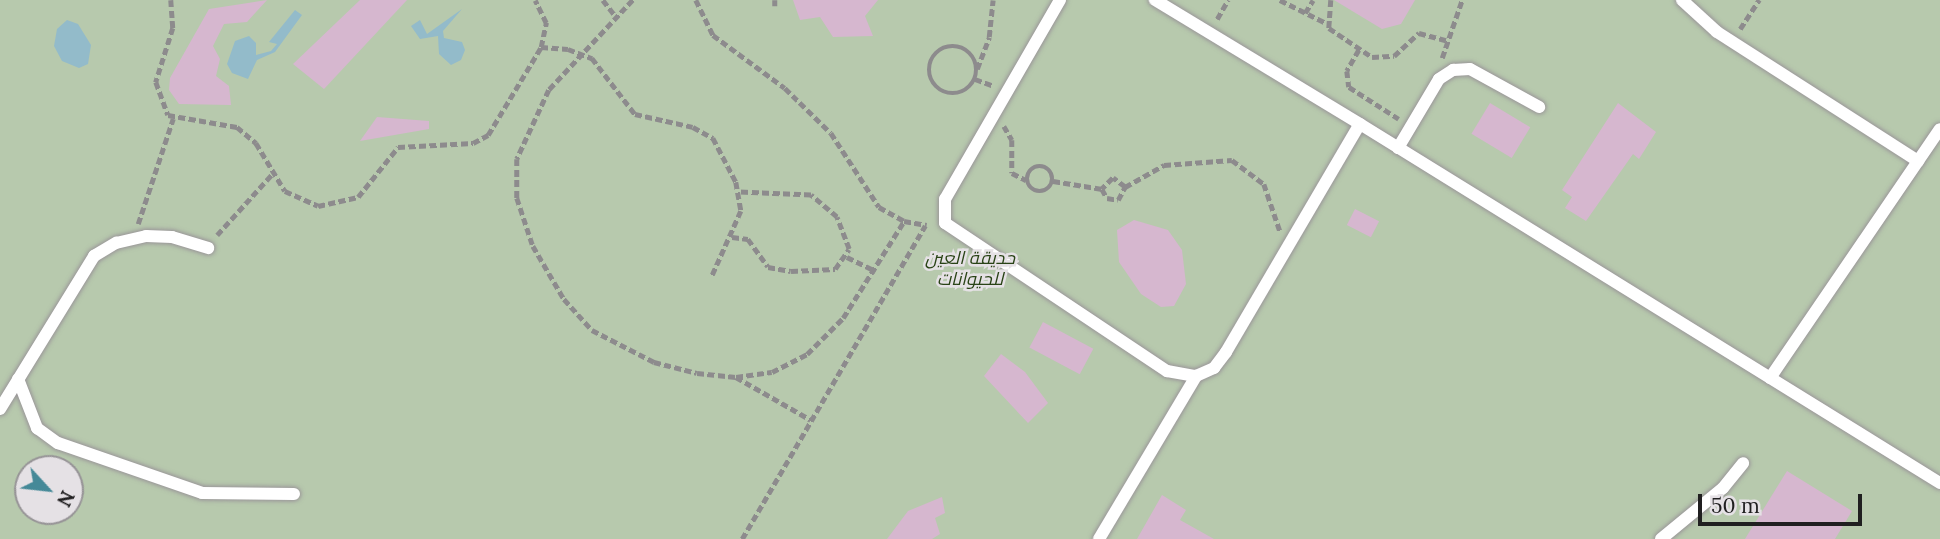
<!DOCTYPE html>
<html>
<head>
<meta charset="utf-8">
<style>
	body { margin:0 }
	#map { position:relative; width:1940px; height:539px; overflow:hidden; background:#e5e1e5; font-family:Lora,Cairo,serif }
	div>[style] { position:absolute }
	[style*='--x'] { left:calc(var(--x)*1px); top:calc(var(--y)*1px); width:calc(var(--w)*1px); rotate:calc(var(--a)*1deg) }
	.green>* { inset:0; background:#b7c9ad }
	.water>* { inset:0; background:#93bbca }
	.building>* { inset:0; background:#d6b7cf; transform-origin:0 0 }
	.path>* { height:4.5px; margin-top:-2.25px; transform-origin:0; background:repeating-linear-gradient(90deg,#8d8b8d 0 7px,transparent 0 10.5px) }
	.path>.ring { margin:-2.25px; padding:0; box-sizing:content-box; background:none; border:4.5px solid #8d8b8d; border-radius:50% }
	.roads { filter:drop-shadow(0 0 2px #9a9699) drop-shadow(0 0 2px #9a9699) }
	.service>* { height:12px; margin:-6px; padding:0 6px; transform-origin:6px; border-radius:6px; background:#fff }
	span { translate:-50% -50%; white-space:nowrap; text-align:center; line-height:1.15; -webkit-text-stroke:5px #e5e1e5; paint-order:stroke }
	.park-label { font-size:18px; color:#294316; font-style:italic }
	.north { position:absolute; left:14px; top:455px; width:70px; height:70px; box-sizing:border-box; background:#e5e1e5; border:2px solid #969396; border-radius:50%; rotate:117deg; font-size:19px; font-weight:700; line-height:28px; text-align:center; color:#201f20 }
	.north::after { content:''; display:block; margin:auto; width:24px; height:32px; background:#458998; clip-path:polygon(50% 0,100% 100%,50% 72%,0 100%) }
	.scale { position:absolute; left:1698px; top:494px; width:164px; height:32px; box-sizing:border-box; border:4px solid #201f20; border-top:0; padding-left:9px; font-size:21px; line-height:24px; white-space:nowrap; color:#201f20; -webkit-text-stroke:5px #e5e1e5; paint-order:stroke }
</style>
</head>
<body>
<div id="map">
	<div class="green">
		<div style="clip-path:polygon(evenodd,0 0,1940px 0,1940px 539px,0 539px,0 0,28px 469px,70px 469px,70px 511px,28px 511px,28px 469px)"></div>
	</div>
	<div class="water">
		<div style="clip-path:polygon(462px 9px,443px 31px,444px 38px,462px 42px,465px 50px,461px 60px,451px 65px,439px 54px,438px 36px,420px 39px,411px 26px,420px 20px,427px 34px)"></div>
		<div style="clip-path:polygon(295px 10px,302px 15px,275px 52px,257px 60px,248px 79px,232px 73px,227px 64px,235px 41px,249px 36px,256px 43px,256px 55px,271px 51px,277px 44px,269px 42px)"></div>
		<div style="clip-path:polygon(67px 20px,78px 24px,91px 45px,88px 64px,79px 68px,62px 61px,54px 46px,57px 29px)"></div>
	</div>
	<div class="building">
		<div style="clip-path:polygon(267px 0,247px 22px,224px 24px,213px 46px,220px 59px,216px 76px,229px 86px,231px 105px,179px 104px,169px 90px,170px 78px,209px 9px)"></div>
		<div style="clip-path:polygon(360px 0,407px 0,324px 89px,293px 64px)"></div>
		<div style="clip-path:polygon(793px 0,878px 0,865px 16px,873px 36px,833px 37px,820px 17px,800px 20px)"></div>
		<div style="clip-path:polygon(1334px 0,1415px 0,1401px 24px,1382px 29px)"></div>
		<div style="left:1490px;top:103px;width:47px;height:36px;rotate:31deg"></div>
		<div style="clip-path:polygon(1618px 103px,1656px 132px,1639px 159px,1633px 154px,1586px 221px,1565px 208px,1572px 197px,1562px 190px)"></div>
		<div style="clip-path:polygon(377px 117px,429px 121px,429px 129px,360px 141px)"></div>
		<div style="left:1355px;top:209px;width:27px;height:18px;rotate:27deg"></div>
		<div style="clip-path:polygon(1134px 220px,1168px 230px,1182px 250px,1186px 284px,1174px 306px,1161px 307px,1141px 294px,1119px 262px,1117px 230px)"></div>
		<div style="left:1043px;top:322px;width:57px;height:29px;rotate:28deg"></div>
		<div style="clip-path:polygon(1001px 354px,1025px 372px,1048px 403px,1028px 423px,984px 376px)"></div>
		<div style="clip-path:polygon(1787px 471px,1852px 511px,1835px 539px,1745px 539px)"></div>
		<div style="clip-path:polygon(1162px 495px,1186px 510px,1180px 520px,1214px 539px,1137px 539px)"></div>
		<div style="clip-path:polygon(942px 497px,945px 513px,935px 518px,940px 534px,932px 539px,887px 539px,908px 511px)"></div>
	</div>
	<div class="path">
		<div style="--x:171;--y:0;--w:28;--a:86"></div>
		<div style="--x:173;--y:28;--w:57;--a:107.5"></div>
		<div style="--x:156;--y:82;--w:35;--a:70"></div>
		<div style="--x:168;--y:115;--w:70;--a:9.9"></div>
		<div style="--x:237;--y:127;--w:25;--a:40"></div>
		<div style="--x:256;--y:143;--w:56;--a:58.9"></div>
		<div style="--x:285;--y:191;--w:36;--a:24"></div>
		<div style="--x:318;--y:206;--w:41;--a:-12.7"></div>
		<div style="--x:358;--y:197;--w:64;--a:-51.3"></div>
		<div style="--x:398;--y:147;--w:75;--a:-3.1"></div>
		<div style="--x:473;--y:143;--w:17;--a:-28"></div>
		<div style="--x:488;--y:135;--w:103;--a:-58.9"></div>
		<div style="--x:541;--y:47;--w:25;--a:-78"></div>
		<div style="--x:546;--y:23;--w:25;--a:-116"></div>
		<div style="--x:603;--y:0;--w:23;--a:52"></div>
		<div style="--x:633;--y:0;--w:123;--a:133"></div>
		<div style="--x:549;--y:90;--w:76;--a:114.9"></div>
		<div style="--x:517;--y:159;--w:39;--a:90"></div>
		<div style="--x:517;--y:198;--w:51;--a:71.6"></div>
		<div style="--x:533;--y:246;--w:61;--a:59.7"></div>
		<div style="--x:564;--y:299;--w:42;--a:47.9"></div>
		<div style="--x:592;--y:330;--w:70;--a:27.3"></div>
		<div style="--x:654;--y:362;--w:44;--a:14.3"></div>
		<div style="--x:697;--y:373;--w:39;--a:6"></div>
		<div style="--x:736;--y:377;--w:36;--a:-8"></div>
		<div style="--x:772;--y:372;--w:39;--a:-27"></div>
		<div style="--x:807;--y:354;--w:51;--a:-45"></div>
		<div style="--x:843;--y:318;--w:115;--a:-57.8"></div>
		<div style="--x:696;--y:0;--w:39;--a:64"></div>
		<div style="--x:713;--y:35;--w:89;--a:36.4"></div>
		<div style="--x:785;--y:88;--w:64;--a:44.4"></div>
		<div style="--x:831;--y:133;--w:88;--a:57"></div>
		<div style="--x:879;--y:207;--w:29;--a:29"></div>
		<div style="--x:904;--y:221;--w:23;--a:10"></div>
		<div style="--x:775;--y:0;--w:6;--a:90"></div>
		<div style="--x:1280;--y:0;--w:51;--a:26.6"></div>
		<div style="--x:1331;--y:0;--w:28;--a:94"></div>
		<div style="--x:1329;--y:28;--w:52;--a:34"></div>
		<div style="--x:1372;--y:57;--w:22;--a:-3"></div>
		<div style="--x:1394;--y:56;--w:34;--a:-43"></div>
		<div style="--x:1419;--y:33;--w:28;--a:15"></div>
		<div style="--x:1305;--y:13;--w:15;--a:-58"></div>
		<div style="--x:1217;--y:19;--w:22;--a:-60"></div>
		<div style="--x:1740;--y:29;--w:35;--a:-57"></div>
		<div class="ring" style="left:929px;top:46px;width:43.5px;height:43.5px"></div>
		<div style="--x:541;--y:47;--w:27;--a:4"></div>
		<div style="--x:568;--y:49;--w:26;--a:21"></div>
		<div style="--x:592;--y:58;--w:71;--a:52.5"></div>
		<div style="--x:635;--y:114;--w:59;--a:12.6"></div>
		<div style="--x:693;--y:127;--w:23;--a:29"></div>
		<div style="--x:713;--y:138;--w:50;--a:62.4"></div>
		<div style="--x:736;--y:182;--w:29;--a:80"></div>
		<div style="--x:741;--y:211;--w:71;--a:114"></div>
		<div style="--x:1359;--y:50;--w:24;--a:120"></div>
		<div style="--x:1347;--y:71;--w:16;--a:83"></div>
		<div style="--x:1349;--y:87;--w:59;--a:32.6"></div>
		<div style="--x:1442;--y:58;--w:61;--a:-71"></div>
		<div style="--x:977;--y:69;--w:34;--a:-69"></div>
		<div style="--x:989;--y:37;--w:37;--a:-84"></div>
		<div style="--x:975;--y:79;--w:20;--a:20"></div>
		<div style="--x:1004;--y:126;--w:16;--a:60"></div>
		<div style="--x:1012;--y:140;--w:33;--a:90"></div>
		<div style="--x:1012;--y:173;--w:16;--a:27"></div>
		<div class="ring" style="left:1027px;top:166px;width:21.5px;height:21.5px"></div>
		<div style="--x:1053;--y:181;--w:50;--a:9.3"></div>
		<div style="--x:1125;--y:187;--w:15;--a:-143"></div>
		<div style="--x:1113;--y:178;--w:16;--a:135"></div>
		<div style="--x:1102;--y:189;--w:10;--a:61"></div>
		<div style="--x:1107;--y:198;--w:11;--a:10"></div>
		<div style="--x:1118;--y:200;--w:15;--a:-62"></div>
		<div style="--x:1125;--y:187;--w:45;--a:-29.4"></div>
		<div style="--x:1164;--y:165;--w:68;--a:-4.2"></div>
		<div style="--x:1232;--y:160;--w:40;--a:37"></div>
		<div style="--x:1264;--y:184;--w:50;--a:71.2"></div>
		<div style="--x:138;--y:224;--w:111;--a:-71.6"></div>
		<div style="--x:217;--y:235;--w:84;--a:-47.9"></div>
		<div style="--x:732;--y:237;--w:16;--a:7"></div>
		<div style="--x:748;--y:239;--w:34;--a:54"></div>
		<div style="--x:768;--y:267;--w:23;--a:10"></div>
		<div style="--x:791;--y:271;--w:44;--a:-2.6"></div>
		<div style="--x:835;--y:269;--w:24;--a:-55"></div>
		<div style="--x:849;--y:249;--w:34;--a:-111"></div>
		<div style="--x:837;--y:217;--w:34;--a:-140"></div>
		<div style="--x:811;--y:195;--w:72;--a:-177.6"></div>
		<div style="--x:847;--y:257;--w:32;--a:26"></div>
		<div style="--x:736;--y:377;--w:86;--a:29.8"></div>
		<div style="--x:742;--y:539;--w:363;--a:-59.7"></div>
	</div>
	<div class="roads">
		<div class="service">
			<div style="--x:1060;--y:0;--w:230;--a:120"></div>
			<div style="--x:945;--y:199;--w:24;--a:90"></div>
			<div style="--x:945;--y:223;--w:267;--a:33.7"></div>
			<div style="--x:1167;--y:371;--w:29;--a:10"></div>
			<div style="--x:1196;--y:376;--w:20;--a:-24"></div>
			<div style="--x:1214;--y:368;--w:20;--a:-53"></div>
			<div style="--x:1226;--y:352;--w:264;--a:-59.6"></div>
			<div style="--x:1360;--y:124;--w:240;--a:-148.8"></div>
			<div style="--x:1682;--y:0;--w:47;--a:42.4"></div>
			<div style="--x:1717;--y:32;--w:239;--a:32.7"></div>
			<div style="--x:1360;--y:124;--w:682;--a:31.76"></div>
			<div style="--x:1398;--y:148;--w:80;--a:-59.3"></div>
			<div style="--x:1439;--y:79;--w:17;--a:-33"></div>
			<div style="--x:1453;--y:70;--w:17;--a:-3"></div>
			<div style="--x:1470;--y:69;--w:79;--a:28.8"></div>
			<div style="--x:1770;--y:378;--w:301;--a:-55.7"></div>
			<div style="--x:18;--y:379;--w:53;--a:68.8"></div>
			<div style="--x:37;--y:428;--w:26;--a:36"></div>
			<div style="--x:58;--y:443;--w:152;--a:19.1"></div>
			<div style="--x:202;--y:493;--w:92;--a:0.6"></div>
			<div style="--x:0;--y:409;--w:180;--a:-58.4"></div>
			<div style="--x:94;--y:256;--w:26;--a:-31"></div>
			<div style="--x:116;--y:243;--w:31;--a:-13"></div>
			<div style="--x:146;--y:236;--w:26;--a:2"></div>
			<div style="--x:172;--y:237;--w:38;--a:17"></div>
			<div style="--x:1099;--y:539;--w:190;--a:-59.2"></div>
			<div style="--x:1661;--y:539;--w:80;--a:-39.4"></div>
			<div style="--x:1723;--y:488;--w:32;--a:-51"></div>
		</div>
	</div>
	<div class="park-label">
		<span style="left:970px;top:269px">حديقة العين<br>للحيوانات</span>
	</div>
	<div class="north">N</div>
	<div class="scale">50 m</div>
</div>
</body>
</html>
